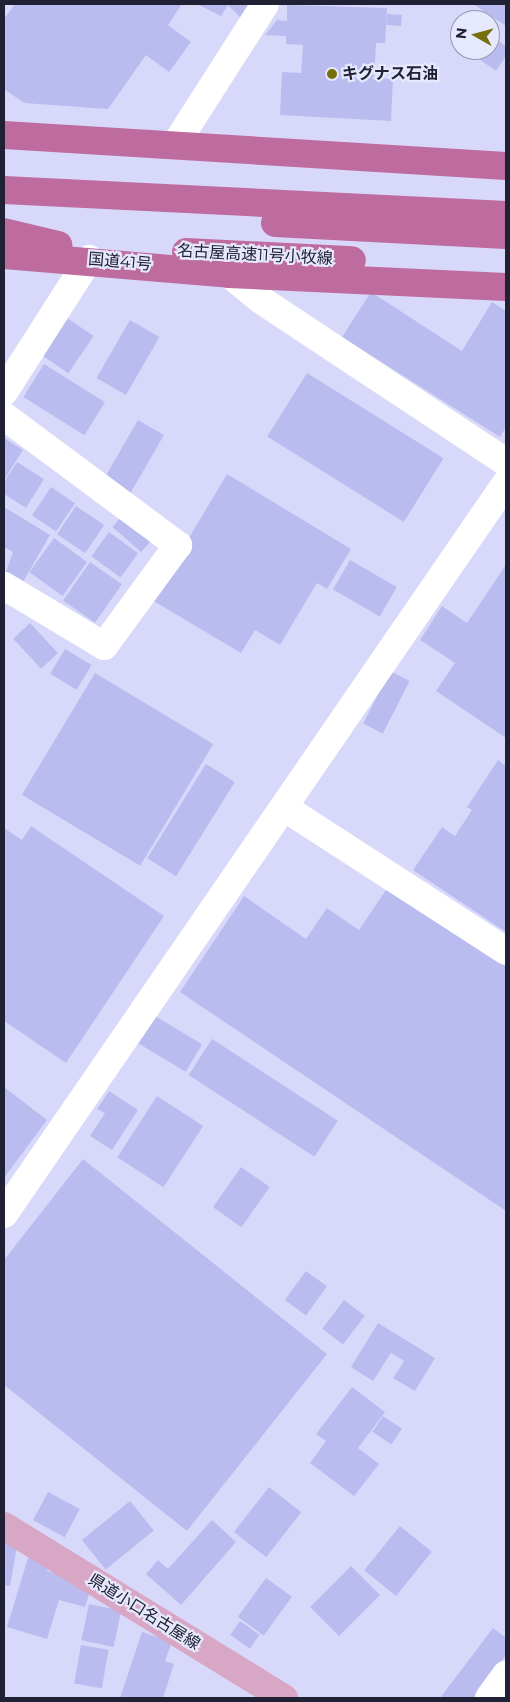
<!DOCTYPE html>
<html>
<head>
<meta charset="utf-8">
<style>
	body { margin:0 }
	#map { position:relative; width:510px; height:1702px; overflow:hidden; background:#d8d9fa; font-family:Montserrat,"Noto Sans JP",sans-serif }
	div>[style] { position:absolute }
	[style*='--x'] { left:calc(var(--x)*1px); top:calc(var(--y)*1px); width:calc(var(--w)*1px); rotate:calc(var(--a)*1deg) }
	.building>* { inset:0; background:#babcf0; transform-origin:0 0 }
	.minor>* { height:28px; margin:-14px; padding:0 14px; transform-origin:14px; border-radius:14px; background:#fff }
	.major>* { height:28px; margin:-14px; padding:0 14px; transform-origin:14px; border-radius:14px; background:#d8a7c5 }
	.highway>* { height:28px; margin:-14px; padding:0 14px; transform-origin:14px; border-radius:14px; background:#be6c9f }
	.dots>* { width:14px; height:14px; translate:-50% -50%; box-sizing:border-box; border:2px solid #e6e8fd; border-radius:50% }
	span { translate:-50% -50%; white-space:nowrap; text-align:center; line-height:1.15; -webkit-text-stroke:4.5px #e6e8fd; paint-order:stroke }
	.poi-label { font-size:16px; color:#212135; font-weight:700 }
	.left { translate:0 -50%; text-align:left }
	.street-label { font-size:16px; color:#212135 }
	.frame { position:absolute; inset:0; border:5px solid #212135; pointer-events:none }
	.north { position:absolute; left:450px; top:10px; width:50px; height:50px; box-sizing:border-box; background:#e6e8fd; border:1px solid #9798ad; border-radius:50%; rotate:277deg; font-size:14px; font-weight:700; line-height:20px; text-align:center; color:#212135 }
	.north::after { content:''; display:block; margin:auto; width:18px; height:22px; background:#776e0c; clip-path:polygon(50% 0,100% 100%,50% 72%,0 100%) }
</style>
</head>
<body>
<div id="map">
	<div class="building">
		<div style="clip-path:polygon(15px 4px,182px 4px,168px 25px,191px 42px,169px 72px,146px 55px,108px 109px,24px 103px,4px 89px,4px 19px)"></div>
		<div style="clip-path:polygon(197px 4px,248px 4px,253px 7px,243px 20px,228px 5px,221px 16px)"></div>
		<div style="clip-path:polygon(473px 4px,506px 4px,506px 26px)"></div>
		<div style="clip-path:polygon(287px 5px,387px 8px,385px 43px,376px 43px,374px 78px,393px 79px,391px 121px,280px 115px,282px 72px,301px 73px,303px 45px,286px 44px,286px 36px,265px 35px,277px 20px,287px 21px)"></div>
		<div style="left:387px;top:14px;width:15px;height:11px;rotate:4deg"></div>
		<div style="clip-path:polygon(490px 35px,506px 46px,506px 56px,496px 71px,466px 50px,490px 50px)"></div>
		<div style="clip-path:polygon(371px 292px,462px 351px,492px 302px,506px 311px,506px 427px,500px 437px,342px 337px)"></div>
		<div style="left:67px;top:318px;width:32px;height:45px;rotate:34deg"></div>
		<div style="left:130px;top:320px;width:34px;height:67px;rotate:30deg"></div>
		<div style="left:44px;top:364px;width:72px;height:39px;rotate:32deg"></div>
		<div style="left:307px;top:373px;width:161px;height:75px;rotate:32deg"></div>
		<div style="left:138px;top:420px;width:30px;height:69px;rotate:30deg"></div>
		<div style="clip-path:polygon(4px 438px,23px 450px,4px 480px)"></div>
		<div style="clip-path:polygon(17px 462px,44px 479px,26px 508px,4px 494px,4px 482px)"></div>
		<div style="clip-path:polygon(227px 474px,351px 549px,327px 589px,317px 583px,280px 645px,255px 630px,241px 653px,152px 600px)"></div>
		<div style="left:51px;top:487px;width:29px;height:34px;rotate:34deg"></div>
		<div style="left:76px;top:506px;width:34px;height:34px;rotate:34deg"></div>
		<div style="clip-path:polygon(4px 507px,50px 535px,20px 587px,4px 577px,13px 552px,4px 547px)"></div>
		<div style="left:123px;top:515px;width:38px;height:16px;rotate:41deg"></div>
		<div style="left:109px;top:532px;width:36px;height:30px;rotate:36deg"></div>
		<div style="left:54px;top:538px;width:41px;height:42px;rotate:36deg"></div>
		<div style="left:350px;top:560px;width:54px;height:34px;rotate:30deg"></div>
		<div style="left:90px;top:562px;width:39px;height:47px;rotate:35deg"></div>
		<div style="clip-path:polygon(505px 566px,506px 567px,506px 738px,436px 691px,455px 663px,420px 640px,442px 606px,467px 623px)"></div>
		<div style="left:30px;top:623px;width:41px;height:23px;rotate:47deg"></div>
		<div style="left:65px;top:649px;width:31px;height:29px;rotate:31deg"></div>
		<div style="left:390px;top:671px;width:22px;height:59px;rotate:27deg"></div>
		<div style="left:95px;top:673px;width:138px;height:142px;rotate:31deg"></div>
		<div style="clip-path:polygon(498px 760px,506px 766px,506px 932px,413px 870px,442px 827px,455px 836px,472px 810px,467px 807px)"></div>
		<div style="left:206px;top:764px;width:34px;height:111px;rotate:32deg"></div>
		<div style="clip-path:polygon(31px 826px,164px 916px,66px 1063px,4px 1021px,4px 828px,22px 840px)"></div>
		<div style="clip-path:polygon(388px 887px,506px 966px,506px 1211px,180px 992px,244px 896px,306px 939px,327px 908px,359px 930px)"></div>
		<div style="left:155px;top:1016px;width:55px;height:32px;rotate:31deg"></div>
		<div style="left:212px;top:1039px;width:150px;height:43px;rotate:33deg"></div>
		<div style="clip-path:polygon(4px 1087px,47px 1120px,4px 1178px)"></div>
		<div style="clip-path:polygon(109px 1091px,138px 1110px,112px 1150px,90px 1136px,105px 1113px,97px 1109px)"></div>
		<div style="left:157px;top:1096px;width:55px;height:73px;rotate:33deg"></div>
		<div style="clip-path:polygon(83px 1159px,327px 1354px,187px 1531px,4px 1385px,4px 1260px)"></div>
		<div style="left:241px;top:1167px;width:35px;height:49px;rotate:35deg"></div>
		<div style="left:306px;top:1271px;width:26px;height:36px;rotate:36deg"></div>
		<div style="left:344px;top:1300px;width:26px;height:36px;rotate:37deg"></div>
		<div style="clip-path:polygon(378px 1323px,435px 1358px,415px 1391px,393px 1378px,404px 1361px,391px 1353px,373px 1381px,351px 1367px)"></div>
		<div style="clip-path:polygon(352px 1387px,385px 1412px,358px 1448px,379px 1464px,354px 1496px,310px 1463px,326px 1441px,316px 1434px)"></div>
		<div style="left:383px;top:1416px;width:23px;height:19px;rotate:34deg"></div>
		<div style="left:269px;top:1487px;width:41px;height:57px;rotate:38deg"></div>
		<div style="left:48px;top:1492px;width:36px;height:32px;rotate:28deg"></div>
		<div style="left:130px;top:1501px;width:38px;height:62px;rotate:51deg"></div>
		<div style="clip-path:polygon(212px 1520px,236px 1542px,181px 1605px,146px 1574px,158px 1560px,168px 1569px)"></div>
		<div style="left:400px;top:1526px;width:41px;height:57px;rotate:39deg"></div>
		<div style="clip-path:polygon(4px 1538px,18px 1541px,10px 1586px,4px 1585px)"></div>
		<div style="clip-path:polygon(28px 1558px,49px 1564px,47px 1571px,92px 1584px,85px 1607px,59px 1600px,47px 1639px,7px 1627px)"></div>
		<div style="left:351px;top:1566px;width:41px;height:58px;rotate:45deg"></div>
		<div style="left:266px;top:1578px;width:32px;height:48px;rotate:36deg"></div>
		<div style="left:89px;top:1604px;width:33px;height:37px;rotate:12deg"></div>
		<div style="left:240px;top:1621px;width:24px;height:17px;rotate:35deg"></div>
		<div style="clip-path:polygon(493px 1628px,506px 1638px,506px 1655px,474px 1698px,440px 1698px)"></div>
		<div style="clip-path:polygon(142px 1632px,172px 1642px,165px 1661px,174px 1664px,163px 1698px,120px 1698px)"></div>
		<div style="left:81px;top:1645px;width:28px;height:39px;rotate:10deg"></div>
	</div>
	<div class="minor">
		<div style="--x:175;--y:145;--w:167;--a:-57.4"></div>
		<div style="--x:229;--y:274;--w:41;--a:39.1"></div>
		<div style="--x:261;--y:300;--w:294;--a:33.5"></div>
		<div style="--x:4;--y:392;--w:158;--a:-57.4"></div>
		<div style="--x:4;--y:416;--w:217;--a:36.6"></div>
		<div style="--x:178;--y:545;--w:125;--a:126.2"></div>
		<div style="--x:104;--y:646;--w:117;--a:-149"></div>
		<div style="--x:285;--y:808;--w:263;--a:32.9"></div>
		<div style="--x:4;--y:1214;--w:887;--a:-55.52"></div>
		<div style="--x:489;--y:1698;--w:29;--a:-54"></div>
	</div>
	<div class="major">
		<div style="--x:4;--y:1526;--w:329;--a:31.6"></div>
	</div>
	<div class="highway">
		<div style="--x:4;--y:135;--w:503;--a:3.53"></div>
		<div style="--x:4;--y:190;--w:503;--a:2.85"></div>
		<div style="--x:275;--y:223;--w:231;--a:3"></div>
		<div style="--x:4;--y:232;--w:56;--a:13.5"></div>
		<div style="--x:186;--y:252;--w:166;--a:2.8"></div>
		<div style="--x:4;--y:255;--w:226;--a:4.8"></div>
		<div style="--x:229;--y:274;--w:277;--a:2.7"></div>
	</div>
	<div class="dots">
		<div style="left:332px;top:74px;background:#776e0c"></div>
	</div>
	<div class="poi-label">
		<span class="left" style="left:342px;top:74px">キグナス石油</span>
	</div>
	<div class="street-label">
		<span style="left:255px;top:255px;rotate:3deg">名古屋高速11号小牧線</span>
		<span style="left:120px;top:262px;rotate:5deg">国道41号</span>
		<span style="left:144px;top:1612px;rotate:32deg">県道小口名古屋線</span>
	</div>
	<div class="frame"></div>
	<div class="north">N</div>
</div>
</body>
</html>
